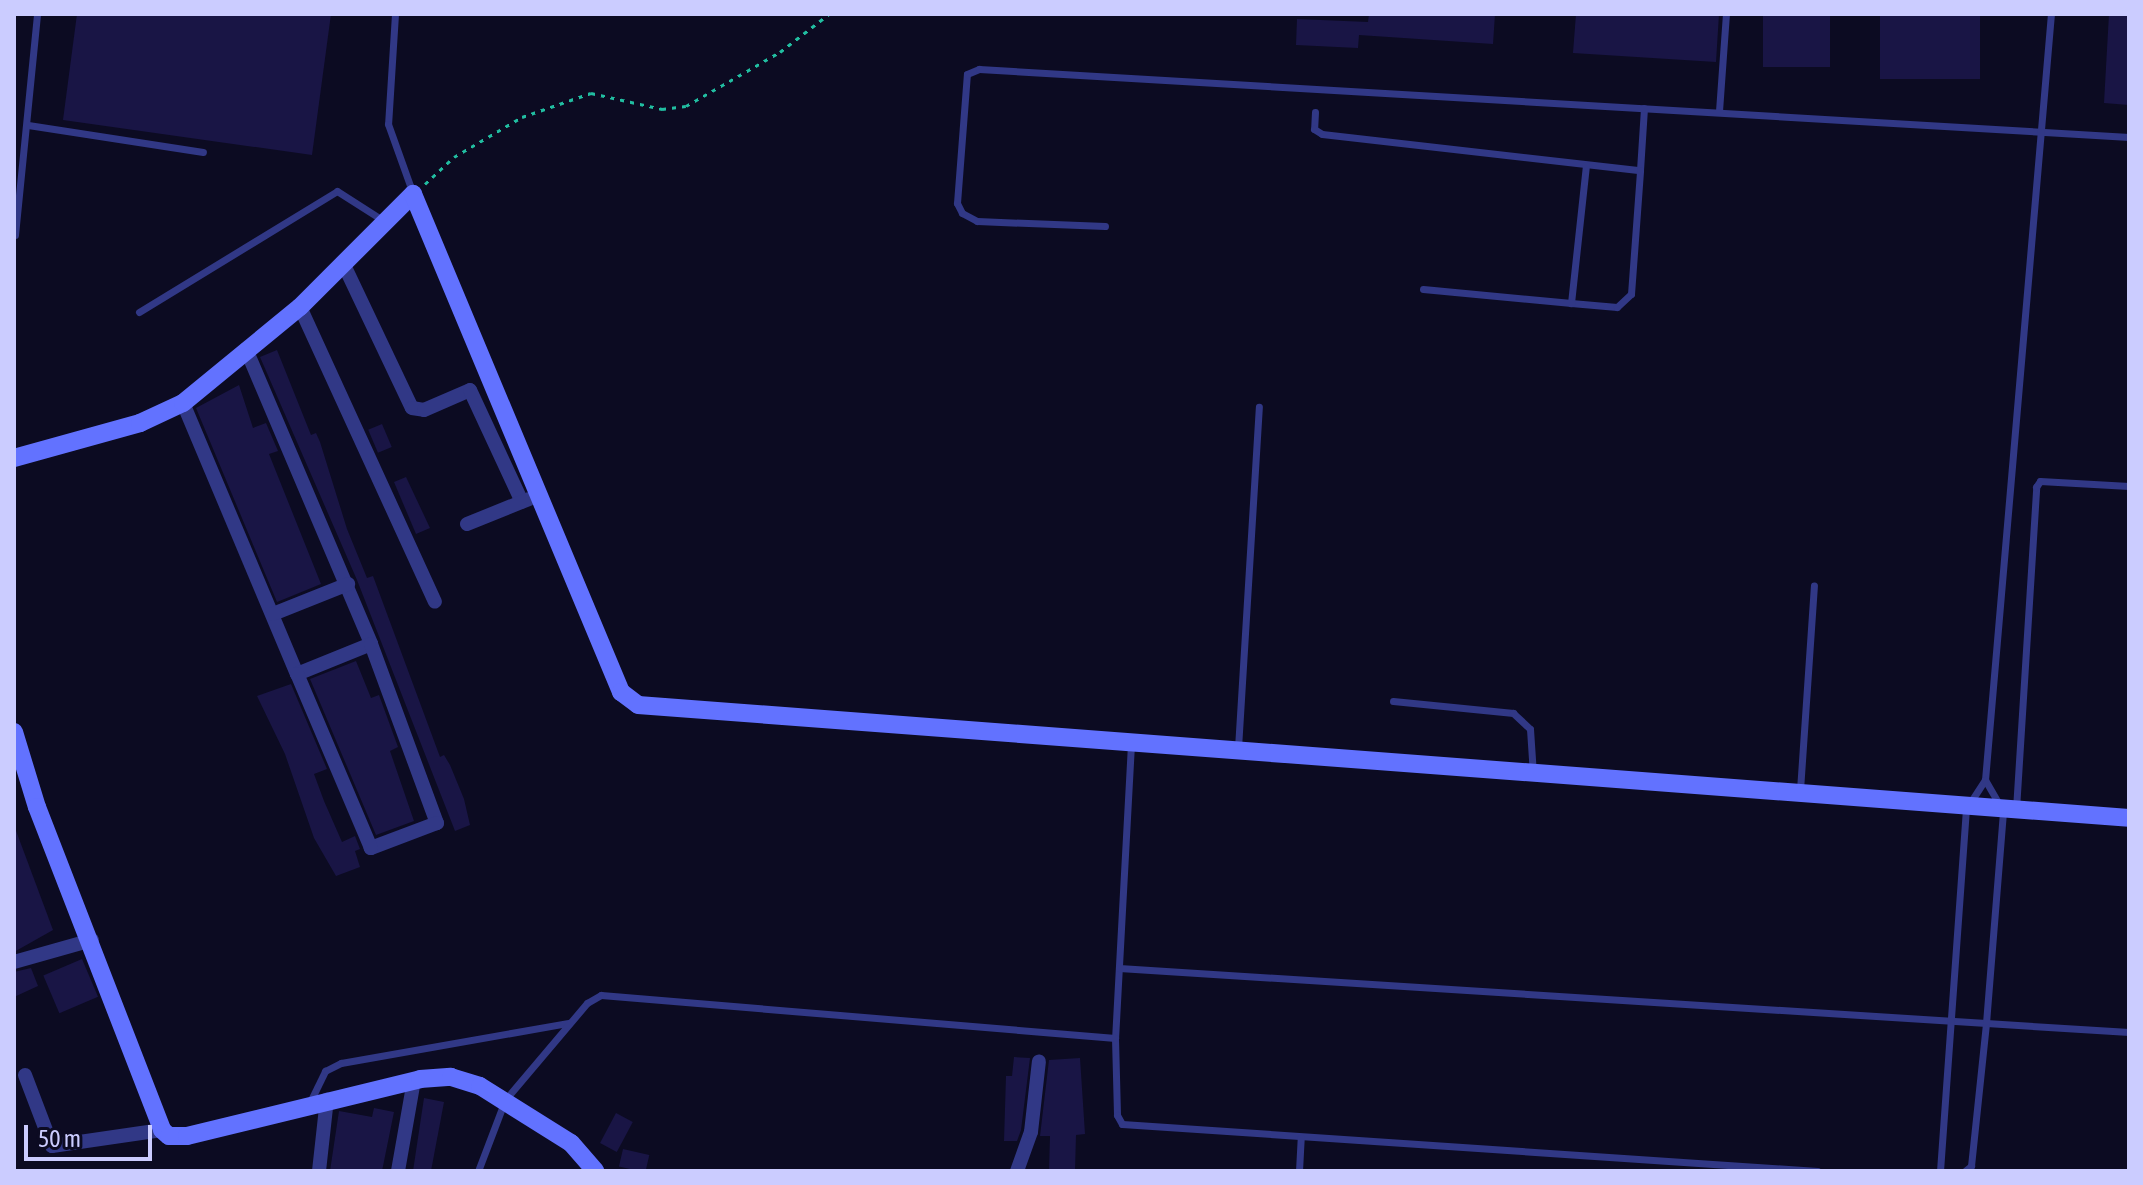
<!DOCTYPE html>
<html>
<head>
<meta charset="utf-8">
<style>
	body { margin:0 }
	#map { position:relative; width:2143px; height:1185px; overflow:hidden; background:#0c0b22; font-family:"Asap Condensed",sans-serif }
	div>[style] { position:absolute }
	[style*='--x'] { left:calc(var(--x)*1px); top:calc(var(--y)*1px); width:calc(var(--w)*1px); rotate:calc(var(--a)*1deg) }
	.building>* { inset:0; background:#191545; transform-origin:0 0 }
	.path>* { height:3px; margin-top:-1.5px; transform-origin:0; background:repeating-linear-gradient(90deg,#21bea1 0 4px,transparent 0 10px) }
	.lane>* { height:7px; margin:-3.5px; padding:0 3.5px; transform-origin:3.5px; border-radius:3.5px; background:#313886 }
	.street>* { height:14px; margin:-7px; padding:0 7px; transform-origin:7px; border-radius:7px; background:#313886 }
	.secondary>* { height:18px; margin:-9px; padding:0 9px; transform-origin:9px; border-radius:9px; background:#6272ff }
	span { translate:-50% -50%; white-space:nowrap; text-align:center; line-height:1.15; -webkit-text-stroke:6px #0c0b22; paint-order:stroke }
	.frame { position:absolute; inset:0; border:16px solid #cbccff; pointer-events:none }
	.scale { position:absolute; left:24px; top:1125px; width:128px; height:36px; box-sizing:border-box; border:4px solid #cbccff; border-top:0; padding-left:10px; font-size:24px; line-height:28px; white-space:nowrap; color:#cbccff; -webkit-text-stroke:6px #0c0b22; paint-order:stroke }
</style>
</head>
<body>
<div id="map">
	<div class="building">
		<div style="clip-path:polygon(77px 14px,331px 14px,312px 155px,63px 120px)"></div>
		<div style="clip-path:polygon(1369px 14px,1495px 14px,1493px 44px,1359px 35px,1358px 48px,1296px 45px,1297px 19px,1368px 22px)"></div>
		<div style="clip-path:polygon(1576px 14px,1719px 14px,1716px 62px,1573px 53px)"></div>
		<div style="left:1763px;top:14px;width:67px;height:53px"></div>
		<div style="left:1880px;top:14px;width:100px;height:65px"></div>
		<div style="clip-path:polygon(2109px 14px,2129px 14px,2129px 105px,2104px 103px)"></div>
		<div style="clip-path:polygon(277px 350px,311px 435px,316px 433px,320px 442px,347px 529px,367px 578px,373px 576px,440px 757px,444px 755px,450px 765px,464px 799px,470px 825px,455px 831px,357px 580px,260px 357px)"></div>
		<div style="clip-path:polygon(239px 385px,253px 428px,266px 423px,278px 451px,269px 454px,321px 584px,277px 602px,196px 408px)"></div>
		<div style="left:382px;top:424px;width:25px;height:15px;rotate:67deg"></div>
		<div style="clip-path:polygon(406px 477px,430px 528px,416px 534px,394px 482px)"></div>
		<div style="clip-path:polygon(356px 661px,371px 698px,379px 695px,398px 747px,390px 751px,414px 821px,376px 835px,310px 679px)"></div>
		<div style="clip-path:polygon(291px 684px,327px 769px,314px 774px,324px 801px,342px 842px,355px 836px,360px 849px,355px 851px,360px 867px,336px 876px,314px 838px,285px 754px,257px 696px)"></div>
		<div style="clip-path:polygon(15px 828px,53px 930px,14px 952px,14px 828px)"></div>
		<div style="left:82px;top:959px;width:41px;height:42px;rotate:67deg"></div>
		<div style="clip-path:polygon(31px 968px,38px 986px,14px 997px,14px 972px)"></div>
		<div style="clip-path:polygon(1014px 1057px,1030px 1058px,1021px 1130px,1017px 1141px,1004px 1141px,1006px 1076px,1012px 1076px)"></div>
		<div style="clip-path:polygon(1080px 1058px,1085px 1134px,1076px 1135px,1075px 1171px,1049px 1171px,1050px 1136px,1040px 1136px,1049px 1060px)"></div>
		<div style="clip-path:polygon(424px 1098px,444px 1102px,431px 1171px,413px 1171px)"></div>
		<div style="clip-path:polygon(374px 1108px,394px 1112px,382px 1171px,330px 1171px,339px 1111px,372px 1117px)"></div>
		<div style="left:616px;top:1113px;width:19px;height:34px;rotate:28deg"></div>
		<div style="left:623px;top:1149px;width:27px;height:18px;rotate:13deg"></div>
	</div>
	<div class="path">
		<div style="--x:425;--y:184;--w:40;--a:-43"></div>
		<div style="--x:454;--y:157;--w:79;--a:-30.5"></div>
		<div style="--x:522;--y:117;--w:73;--a:-19.2"></div>
		<div style="--x:591;--y:93;--w:73;--a:12.7"></div>
		<div style="--x:662;--y:109;--w:24;--a:-7"></div>
		<div style="--x:686;--y:106;--w:108;--a:-29.9"></div>
		<div style="--x:780;--y:52;--w:62;--a:-37.8"></div>
	</div>
	<div class="lane">
		<div style="--x:395;--y:14;--w:110;--a:93.6"></div>
		<div style="--x:388;--y:124;--w:74;--a:70.3"></div>
		<div style="--x:1719;--y:111;--w:97;--a:-85.9"></div>
		<div style="--x:1315;--y:112;--w:17;--a:93"></div>
		<div style="--x:1314;--y:129;--w:9;--a:32"></div>
		<div style="--x:1322;--y:134;--w:320;--a:6.5"></div>
		<div style="--x:1640;--y:170;--w:62;--a:-86.3"></div>
		<div style="--x:28;--y:125;--w:177;--a:8.8"></div>
		<div style="--x:1586;--y:165;--w:139;--a:96.2"></div>
		<div style="--x:1571;--y:303;--w:46;--a:5"></div>
		<div style="--x:1617;--y:307;--w:19;--a:-43"></div>
		<div style="--x:1631;--y:294;--w:124;--a:-85.8"></div>
		<div style="--x:1105;--y:226;--w:128;--a:-177.8"></div>
		<div style="--x:977;--y:221;--w:17;--a:-152"></div>
		<div style="--x:962;--y:213;--w:11;--a:-117"></div>
		<div style="--x:957;--y:203;--w:129;--a:-85.6"></div>
		<div style="--x:967;--y:74;--w:13;--a:-23"></div>
		<div style="--x:979;--y:69;--w:1152;--a:3.38"></div>
		<div style="--x:15;--y:235;--w:222;--a:-84.3"></div>
		<div style="--x:1423;--y:289;--w:149;--a:5.4"></div>
		<div style="--x:139;--y:312;--w:232;--a:-31.4"></div>
		<div style="--x:337;--y:191;--w:56;--a:32.6"></div>
		<div style="--x:1393;--y:701;--w:121;--a:5.7"></div>
		<div style="--x:1513;--y:713;--w:23;--a:43"></div>
		<div style="--x:1530;--y:729;--w:45;--a:86.2"></div>
		<div style="--x:1131;--y:744;--w:294;--a:93.1"></div>
		<div style="--x:1115;--y:1038;--w:77;--a:88.5"></div>
		<div style="--x:1117;--y:1115;--w:10;--a:61"></div>
		<div style="--x:1122;--y:1124;--w:697;--a:3.87"></div>
		<div style="--x:1238;--y:748;--w:342;--a:-86.5"></div>
		<div style="--x:1800;--y:790;--w:205;--a:-86.1"></div>
		<div style="--x:2016;--y:809;--w:323;--a:-86.4"></div>
		<div style="--x:2036;--y:487;--w:7;--a:-56"></div>
		<div style="--x:2040;--y:481;--w:89;--a:3.2"></div>
		<div style="--x:1119;--y:968;--w:1012;--a:3.63"></div>
		<div style="--x:309;--y:1104;--w:37;--a:-64"></div>
		<div style="--x:325;--y:1071;--w:18;--a:-27"></div>
		<div style="--x:341;--y:1063;--w:231;--a:-10"></div>
		<div style="--x:478;--y:1171;--w:76;--a:-69.2"></div>
		<div style="--x:505;--y:1100;--w:127;--a:-49.8"></div>
		<div style="--x:587;--y:1003;--w:16;--a:-30"></div>
		<div style="--x:601;--y:995;--w:516;--a:4.78"></div>
		<div style="--x:1299;--y:1171;--w:33;--a:-87"></div>
		<div style="--x:1940;--y:1171;--w:363;--a:-85.9"></div>
		<div style="--x:1966;--y:809;--w:35;--a:-57"></div>
		<div style="--x:1985;--y:780;--w:769;--a:-85.08"></div>
		<div style="--x:1965;--y:1171;--w:8;--a:-40"></div>
		<div style="--x:1971;--y:1166;--w:144;--a:-84"></div>
		<div style="--x:1986;--y:1023;--w:213;--a:-85.4"></div>
		<div style="--x:2003;--y:811;--w:36;--a:-120"></div>
	</div>
	<div class="street">
		<div style="--x:344;--y:265;--w:158;--a:64.6"></div>
		<div style="--x:412;--y:408;--w:12;--a:9"></div>
		<div style="--x:424;--y:410;--w:50;--a:-23.5"></div>
		<div style="--x:470;--y:390;--w:123;--a:65.1"></div>
		<div style="--x:300;--y:307;--w:324;--a:65.4"></div>
		<div style="--x:246;--y:349;--w:320;--a:67"></div>
		<div style="--x:183;--y:403;--w:294;--a:67.2"></div>
		<div style="--x:297;--y:674;--w:80;--a:-22.1"></div>
		<div style="--x:371;--y:644;--w:191;--a:69.8"></div>
		<div style="--x:437;--y:823;--w:71;--a:159.3"></div>
		<div style="--x:371;--y:848;--w:189;--a:-113"></div>
		<div style="--x:467;--y:524;--w:67;--a:-22"></div>
		<div style="--x:273;--y:614;--w:81;--a:-21.8"></div>
		<div style="--x:14;--y:962;--w:81;--a:-15.8"></div>
		<div style="--x:25;--y:1075;--w:76;--a:69.2"></div>
		<div style="--x:52;--y:1146;--w:111;--a:-8.3"></div>
		<div style="--x:319;--y:1171;--w:72;--a:-83.7"></div>
		<div style="--x:398;--y:1171;--w:92;--a:-80"></div>
		<div style="--x:1017;--y:1171;--w:41;--a:-70.3"></div>
		<div style="--x:1031;--y:1132;--w:71;--a:-83.6"></div>
	</div>
	<div class="secondary">
		<div style="--x:14;--y:458;--w:131;--a:-15.5"></div>
		<div style="--x:140;--y:423;--w:47;--a:-24.9"></div>
		<div style="--x:183;--y:403;--w:151;--a:-39.4"></div>
		<div style="--x:300;--y:307;--w:160;--a:-45"></div>
		<div style="--x:413;--y:194;--w:540;--a:67.33"></div>
		<div style="--x:621;--y:692;--w:21;--a:37"></div>
		<div style="--x:638;--y:705;--w:1495;--a:4.33"></div>
		<div style="--x:14;--y:732;--w:78;--a:73"></div>
		<div style="--x:37;--y:807;--w:346;--a:68.8"></div>
		<div style="--x:162;--y:1130;--w:9;--a:41"></div>
		<div style="--x:169;--y:1136;--w:18;--a:0"></div>
		<div style="--x:187;--y:1136;--w:240;--a:-13.7"></div>
		<div style="--x:420;--y:1079;--w:31;--a:-4"></div>
		<div style="--x:451;--y:1077;--w:30;--a:17"></div>
		<div style="--x:480;--y:1086;--w:107;--a:32.1"></div>
		<div style="--x:571;--y:1143;--w:37;--a:49"></div>
	</div>
	<div class="frame"></div>
	<div class="scale">50 m</div>
</div>
</body>
</html>
